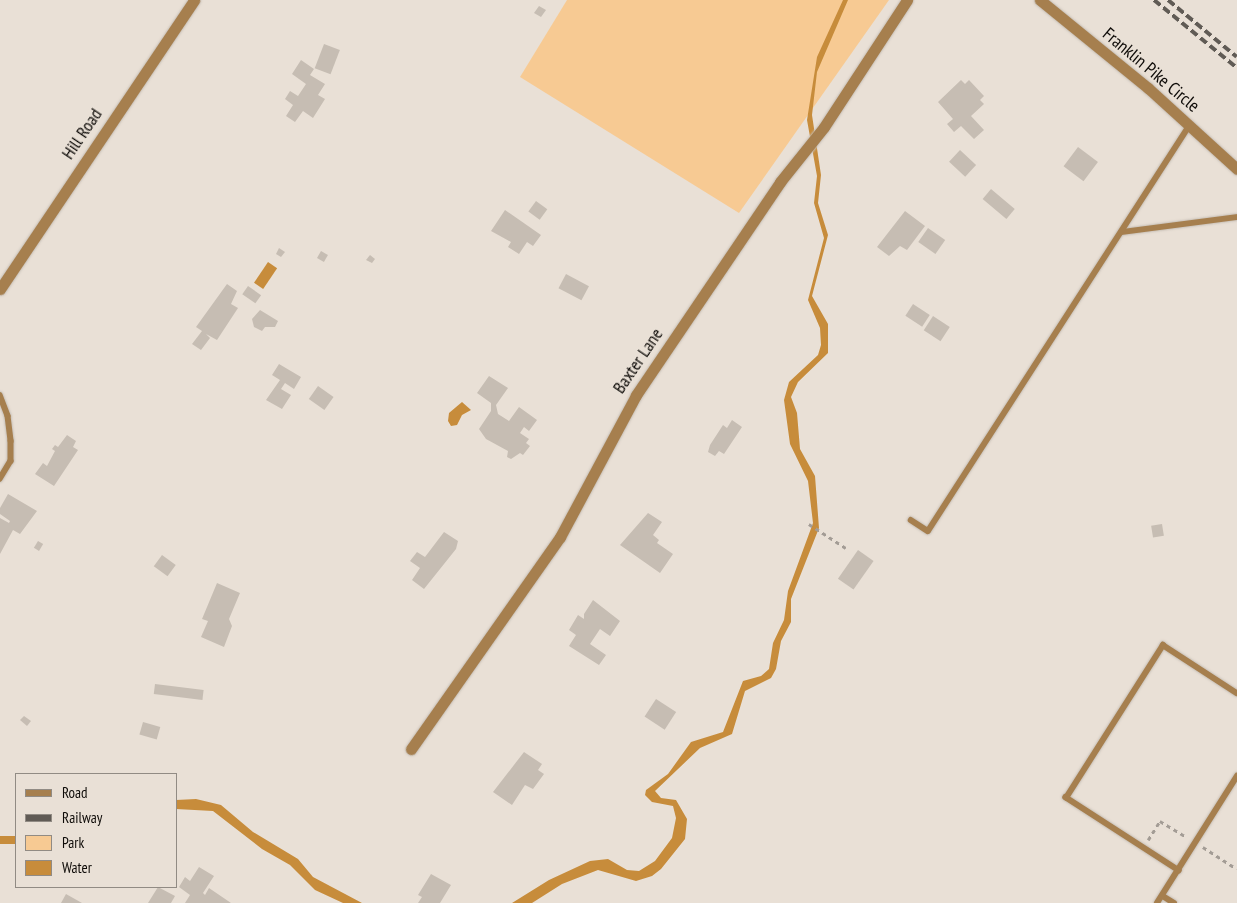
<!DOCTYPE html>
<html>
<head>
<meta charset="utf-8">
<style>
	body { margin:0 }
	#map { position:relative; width:1237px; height:903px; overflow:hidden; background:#e9e0d6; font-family:"PT Sans Narrow",sans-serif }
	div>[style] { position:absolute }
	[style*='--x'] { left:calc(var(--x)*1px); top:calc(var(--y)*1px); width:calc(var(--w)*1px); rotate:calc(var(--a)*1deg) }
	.green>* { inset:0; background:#f7ca93 }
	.water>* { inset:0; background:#c78c3b; transform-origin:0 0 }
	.building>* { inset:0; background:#c6bdb3; transform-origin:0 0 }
	.path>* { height:2.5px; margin-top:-1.25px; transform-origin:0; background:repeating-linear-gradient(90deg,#a39c95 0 4px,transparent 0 8px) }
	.roads { filter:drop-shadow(0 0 1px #c6beb5) drop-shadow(0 0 1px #c6beb5) }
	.lane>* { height:5.5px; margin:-2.75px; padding:0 2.75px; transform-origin:2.75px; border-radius:2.75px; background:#a67f4e }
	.street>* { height:11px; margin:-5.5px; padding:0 5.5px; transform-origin:5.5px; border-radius:5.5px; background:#a67f4e }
	.rail>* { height:4px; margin-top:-2px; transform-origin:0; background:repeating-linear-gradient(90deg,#605b55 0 8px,transparent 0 12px) }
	span { translate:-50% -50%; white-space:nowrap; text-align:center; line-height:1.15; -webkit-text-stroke:4px #e9e0d6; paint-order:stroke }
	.street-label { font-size:18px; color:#0e0b08 }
	.legend { position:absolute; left:15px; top:773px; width:162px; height:115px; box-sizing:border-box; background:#e9e0d6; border:1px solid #918b84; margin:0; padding:6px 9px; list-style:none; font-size:15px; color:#0e0b08 }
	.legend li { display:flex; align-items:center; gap:10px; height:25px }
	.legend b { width:25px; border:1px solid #918b84 }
</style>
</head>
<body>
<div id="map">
	<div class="green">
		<div style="clip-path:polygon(567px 0,889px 0,739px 213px,520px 77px)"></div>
	</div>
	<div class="water">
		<div style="clip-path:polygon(843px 0,848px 0,817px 72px,812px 115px,821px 175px,818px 203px,828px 235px,812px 296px,828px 324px,828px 353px,798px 382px,791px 397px,797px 413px,800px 449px,815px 476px,819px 528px,791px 599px,791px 622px,781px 641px,776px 669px,771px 678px,745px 691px,732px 734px,700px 748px,655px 791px,661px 798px,676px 800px,687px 819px,685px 839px,661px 869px,652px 876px,636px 881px,598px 870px,562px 884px,532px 903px,512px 903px,549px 880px,590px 861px,608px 859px,627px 870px,639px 871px,655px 861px,672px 838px,676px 818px,673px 806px,652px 802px,645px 795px,646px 790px,668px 774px,691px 742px,723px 732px,743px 681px,761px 676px,769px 669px,773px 643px,784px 620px,788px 591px,813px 523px,808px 481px,790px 444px,784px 400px,789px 382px,818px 355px,821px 345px,820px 328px,808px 300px,824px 238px,814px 203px,817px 176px,807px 120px,817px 57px)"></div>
		<div style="left:268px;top:262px;width:11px;height:25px;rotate:34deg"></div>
		<div style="clip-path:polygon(462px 402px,471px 410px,462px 415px,457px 425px,451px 426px,448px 421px,449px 413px)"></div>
		<div style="clip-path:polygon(196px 799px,221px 805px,253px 832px,298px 859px,313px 877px,362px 903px,343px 903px,315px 890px,290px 865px,262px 849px,213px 811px,176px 809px,176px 800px)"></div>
		<div style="left:0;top:836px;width:16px;height:8px"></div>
	</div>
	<div class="building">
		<div style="clip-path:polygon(539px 6px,546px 10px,541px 17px,534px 13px)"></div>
		<div style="left:324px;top:44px;width:17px;height:26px;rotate:21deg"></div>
		<div style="clip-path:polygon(301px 60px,314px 69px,310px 75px,325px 84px,318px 95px,325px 99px,313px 118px,303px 111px,295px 122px,286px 116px,293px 105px,285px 99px,290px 91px,298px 96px,306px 84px,292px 74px)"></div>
		<div style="clip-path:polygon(961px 80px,965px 84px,969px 80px,984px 96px,980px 100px,984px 104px,971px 116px,984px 130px,974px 139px,961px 126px,954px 132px,947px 124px,953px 119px,938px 102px)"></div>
		<div style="left:1078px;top:147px;width:25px;height:24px;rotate:37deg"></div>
		<div style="left:960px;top:150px;width:22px;height:16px;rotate:43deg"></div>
		<div style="left:991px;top:189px;width:31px;height:13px;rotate:40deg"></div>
		<div style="left:536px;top:201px;width:14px;height:13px;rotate:36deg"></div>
		<div style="clip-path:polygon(505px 210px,541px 235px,533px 246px,527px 242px,519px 254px,508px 247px,511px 242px,491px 231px)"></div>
		<div style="clip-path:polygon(905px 211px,925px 226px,907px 250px,900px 246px,889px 256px,877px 247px)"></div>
		<div style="left:928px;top:228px;width:21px;height:17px;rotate:35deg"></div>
		<div style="clip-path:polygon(279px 248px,285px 252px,281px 257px,276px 254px)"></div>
		<div style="left:321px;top:251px;width:8px;height:8px;rotate:30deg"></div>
		<div style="clip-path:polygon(370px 255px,375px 259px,372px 263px,366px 260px)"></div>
		<div style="left:566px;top:274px;width:26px;height:16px;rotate:28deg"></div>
		<div style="clip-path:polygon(227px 284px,237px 291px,231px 304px,238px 308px,217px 340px,206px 334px,210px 338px,201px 350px,192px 344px,202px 331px,196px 327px)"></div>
		<div style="left:248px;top:286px;width:16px;height:10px;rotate:35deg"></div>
		<div style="left:913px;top:304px;width:20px;height:14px;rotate:33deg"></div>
		<div style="clip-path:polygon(260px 310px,278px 321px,275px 327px,265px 327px,262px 331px,254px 327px,252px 319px)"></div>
		<div style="left:933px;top:316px;width:20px;height:17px;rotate:33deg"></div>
		<div style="clip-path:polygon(279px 364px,301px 377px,294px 389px,285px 383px,281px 389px,291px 395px,282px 409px,266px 400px,280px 380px,272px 375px)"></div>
		<div style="clip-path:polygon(489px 376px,508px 388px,496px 405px,498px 414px,509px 421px,519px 407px,537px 420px,529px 431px,524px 427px,520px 433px,529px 439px,526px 443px,530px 446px,523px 455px,520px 453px,511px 459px,507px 457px,508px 451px,486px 439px,479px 429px,491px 411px,491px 403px,477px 393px)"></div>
		<div style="left:318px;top:386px;width:19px;height:16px;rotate:35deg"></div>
		<div style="clip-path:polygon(732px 420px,742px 427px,724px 454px,719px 451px,715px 456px,708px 452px,710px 445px,723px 425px,727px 428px)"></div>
		<div style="clip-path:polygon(67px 435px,76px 441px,73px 447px,78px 450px,54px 486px,35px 474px,43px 463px,47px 466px,55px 451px,52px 449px,55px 445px,58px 447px)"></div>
		<div style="clip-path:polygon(8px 494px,37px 511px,20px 534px,13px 530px,0 554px,0 518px,9px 523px,10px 521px,0 514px,0 508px)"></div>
		<div style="clip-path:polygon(648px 513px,662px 522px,653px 535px,659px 540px,657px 543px,673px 554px,660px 573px,620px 545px)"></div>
		<div style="left:1162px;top:524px;width:12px;height:11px;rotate:81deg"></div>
		<div style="clip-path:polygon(444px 532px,458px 541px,456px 549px,424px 589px,412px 580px,420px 568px,410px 561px,417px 552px,425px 557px)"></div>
		<div style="left:38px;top:541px;width:6px;height:8px;rotate:31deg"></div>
		<div style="left:858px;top:550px;width:19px;height:35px;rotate:35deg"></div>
		<div style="left:162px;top:555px;width:17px;height:14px;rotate:36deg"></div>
		<div style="clip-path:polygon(217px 583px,240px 593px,229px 619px,232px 626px,224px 647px,201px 637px,208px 621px,202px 619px)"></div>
		<div style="clip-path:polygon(593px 600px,620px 621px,610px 636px,600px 629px,590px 644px,606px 655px,599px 665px,569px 646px,576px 635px,569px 630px,578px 615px,584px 619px,584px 614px)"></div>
		<div style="left:155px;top:684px;width:49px;height:10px;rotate:7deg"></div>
		<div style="left:656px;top:699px;width:24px;height:21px;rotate:33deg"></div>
		<div style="clip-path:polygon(24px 716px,31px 721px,27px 726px,20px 720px)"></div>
		<div style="left:143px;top:722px;width:18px;height:13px;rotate:16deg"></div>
		<div style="clip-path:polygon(524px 752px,542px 764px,538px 770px,544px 774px,533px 789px,525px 785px,512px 805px,493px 792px)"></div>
		<div style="clip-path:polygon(199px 867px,214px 876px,203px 893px,205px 895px,209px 888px,231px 903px,185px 903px,190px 895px,179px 887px,185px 877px,190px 881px)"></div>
		<div style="clip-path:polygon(431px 874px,451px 885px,440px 903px,418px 903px,422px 897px,418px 895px)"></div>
		<div style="clip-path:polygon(158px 887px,175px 896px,171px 903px,148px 903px)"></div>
		<div style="clip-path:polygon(66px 894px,82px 903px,61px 903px)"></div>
	</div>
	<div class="path">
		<div style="--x:809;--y:524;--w:44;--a:33"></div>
		<div style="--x:1148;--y:840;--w:22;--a:-58"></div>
		<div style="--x:1160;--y:821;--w:31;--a:31"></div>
		<div style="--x:1203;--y:847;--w:40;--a:32.9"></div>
	</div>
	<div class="roads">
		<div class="lane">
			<div style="--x:1122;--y:232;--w:116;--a:-7.4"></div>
			<div style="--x:0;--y:395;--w:22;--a:69"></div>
			<div style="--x:8;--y:416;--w:25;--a:83"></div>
			<div style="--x:11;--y:441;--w:20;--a:90"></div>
			<div style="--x:11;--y:461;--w:21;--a:121"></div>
			<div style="--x:911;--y:520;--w:20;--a:33"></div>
			<div style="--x:928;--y:531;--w:482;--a:-57.2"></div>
			<div style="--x:1179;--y:871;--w:135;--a:-147.1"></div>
			<div style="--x:1066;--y:798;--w:181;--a:-57.6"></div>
			<div style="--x:1163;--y:645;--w:88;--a:33"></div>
			<div style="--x:1163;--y:896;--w:13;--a:32"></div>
			<div style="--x:1157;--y:903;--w:150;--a:-57.8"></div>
		</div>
		<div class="street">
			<div style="--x:1040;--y:0;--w:139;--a:39.2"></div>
			<div style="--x:1148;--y:88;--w:120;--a:42.3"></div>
			<div style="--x:0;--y:289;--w:348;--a:-56.1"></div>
			<div style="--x:411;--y:749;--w:259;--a:-54.9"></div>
			<div style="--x:560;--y:537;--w:161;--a:-61.8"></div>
			<div style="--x:636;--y:395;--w:257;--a:-55.9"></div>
			<div style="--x:780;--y:182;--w:70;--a:-51.3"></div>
			<div style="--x:824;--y:127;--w:152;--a:-56.8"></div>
		</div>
	</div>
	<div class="rail">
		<div style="--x:1154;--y:0;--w:107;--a:39.3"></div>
		<div style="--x:1168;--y:0;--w:89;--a:39.6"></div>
	</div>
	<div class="street-label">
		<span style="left:1151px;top:70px;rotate:40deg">Franklin Pike Circle</span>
		<span style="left:82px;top:134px;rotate:-56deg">Hill Road</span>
		<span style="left:638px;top:361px;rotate:-56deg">Baxter Lane</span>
	</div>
	<ul class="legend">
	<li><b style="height:6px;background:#a67f4e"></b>Road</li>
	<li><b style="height:6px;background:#605b55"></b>Railway</li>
	<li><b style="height:14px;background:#f7ca93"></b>Park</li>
	<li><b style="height:14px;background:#c78c3b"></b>Water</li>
	</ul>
</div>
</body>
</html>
